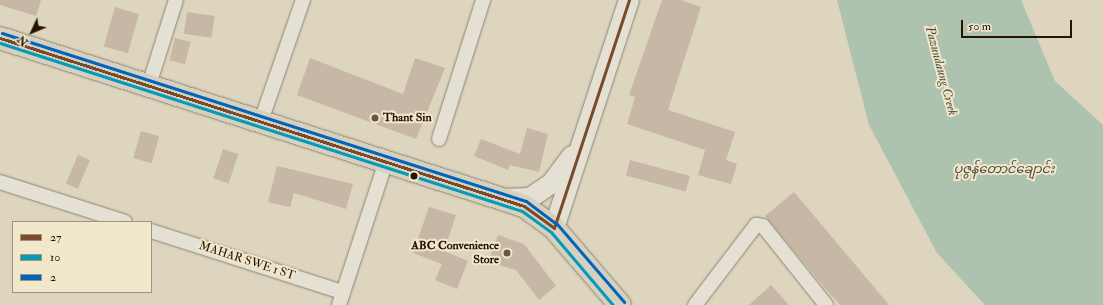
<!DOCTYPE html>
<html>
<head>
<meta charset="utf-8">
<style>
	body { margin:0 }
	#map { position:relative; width:1103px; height:305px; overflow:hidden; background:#ddd5bd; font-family:"IM FELL Double Pica","Noto Sans Myanmar",serif }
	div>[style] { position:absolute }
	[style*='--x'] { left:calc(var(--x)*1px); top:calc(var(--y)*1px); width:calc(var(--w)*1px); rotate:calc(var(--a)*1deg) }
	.water>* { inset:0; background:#adc3b0 }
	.building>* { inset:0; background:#c6b8a4; transform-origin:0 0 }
	.roads { filter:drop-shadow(0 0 1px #8c8575) drop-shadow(0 0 1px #8c8575) }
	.minor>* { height:14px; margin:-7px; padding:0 7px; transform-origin:7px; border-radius:7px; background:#e4e0d4 }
	.secondary>* { height:20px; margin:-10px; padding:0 10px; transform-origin:10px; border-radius:10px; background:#e4e0d4 }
	.primary>* { height:22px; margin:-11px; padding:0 11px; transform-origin:11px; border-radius:11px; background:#d8d0bf }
	.bus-1>* { height:3px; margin:-1.5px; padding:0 1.5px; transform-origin:1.5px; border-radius:1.5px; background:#7a4b2a }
	.bus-2>* { height:3px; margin:-1.5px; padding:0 1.5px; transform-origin:1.5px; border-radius:1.5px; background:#049ab9 }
	.bus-3>* { height:3px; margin:-1.5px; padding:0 1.5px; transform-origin:1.5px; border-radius:1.5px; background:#0065bd }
	.dots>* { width:11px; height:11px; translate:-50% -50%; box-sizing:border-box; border:2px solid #f1e8cc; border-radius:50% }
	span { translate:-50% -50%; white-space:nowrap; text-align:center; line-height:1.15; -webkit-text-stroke:4px #f1e8cc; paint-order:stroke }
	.poi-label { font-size:12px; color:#271300; font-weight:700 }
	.left { translate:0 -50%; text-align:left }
	.right { translate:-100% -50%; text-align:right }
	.street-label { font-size:12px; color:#271300 }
	.water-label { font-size:13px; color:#4f4e3c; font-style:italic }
	.legend { position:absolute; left:12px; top:221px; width:140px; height:72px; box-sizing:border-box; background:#f1e8cc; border:1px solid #a0937a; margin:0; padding:5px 7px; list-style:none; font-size:12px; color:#271300 }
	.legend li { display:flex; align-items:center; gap:8px; height:20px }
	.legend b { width:20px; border:1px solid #a0937a }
	.north { position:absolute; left:12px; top:12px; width:40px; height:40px; -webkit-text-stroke:3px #f1e8cc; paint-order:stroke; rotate:226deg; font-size:11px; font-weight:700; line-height:16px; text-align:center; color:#271300 }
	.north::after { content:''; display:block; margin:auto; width:14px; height:18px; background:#271300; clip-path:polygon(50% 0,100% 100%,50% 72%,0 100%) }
	.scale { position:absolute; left:961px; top:20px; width:111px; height:18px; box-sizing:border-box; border:2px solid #271300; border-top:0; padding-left:5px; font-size:12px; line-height:14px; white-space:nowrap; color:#271300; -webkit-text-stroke:3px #f1e8cc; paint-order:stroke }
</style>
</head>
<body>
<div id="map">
	<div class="water">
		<div style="clip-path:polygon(837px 0,1021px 0,1055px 81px,1103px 125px,1103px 305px,985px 305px,937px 253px,869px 125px)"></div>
	</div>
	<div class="building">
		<div style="clip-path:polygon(0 0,41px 0,36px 16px,0 5px)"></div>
		<div style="clip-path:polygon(662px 0,681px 0,701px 7px,668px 110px,735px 132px,726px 160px,737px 164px,731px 184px,698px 175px,705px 150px,627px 124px,635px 97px,629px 95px)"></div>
		<div style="left:115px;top:7px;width:25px;height:41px;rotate:16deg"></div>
		<div style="left:187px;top:12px;width:28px;height:22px;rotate:8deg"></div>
		<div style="left:175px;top:38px;width:16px;height:23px;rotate:14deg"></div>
		<div style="clip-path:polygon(310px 58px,403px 94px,415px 58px,445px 68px,416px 139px,297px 95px)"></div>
		<div style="clip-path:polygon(527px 128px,548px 134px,539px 172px,510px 165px,508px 170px,474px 156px,481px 139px,520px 154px)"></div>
		<div style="left:141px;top:131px;width:19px;height:28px;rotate:16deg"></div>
		<div style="left:223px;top:149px;width:16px;height:31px;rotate:18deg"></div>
		<div style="left:78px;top:155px;width:13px;height:31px;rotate:23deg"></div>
		<div style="left:630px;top:160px;width:62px;height:16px;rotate:15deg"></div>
		<div style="clip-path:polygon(277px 166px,353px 184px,346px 209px,294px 193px,290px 207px,268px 202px)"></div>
		<div style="clip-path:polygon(794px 192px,848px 256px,889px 305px,840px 305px,819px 281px,765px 216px)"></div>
		<div style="clip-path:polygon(429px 207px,456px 215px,444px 251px,468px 261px,457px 289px,435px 280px,442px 264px,413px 253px)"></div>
		<div style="clip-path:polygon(498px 235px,524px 244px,556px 286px,539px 300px,516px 270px,488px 262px)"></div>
		<div style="clip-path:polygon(771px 285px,789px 305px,749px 305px)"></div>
	</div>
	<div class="roads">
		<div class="minor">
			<div style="--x:149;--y:85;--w:89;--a:-72.4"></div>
			<div style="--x:261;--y:121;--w:128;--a:-70.9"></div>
			<div style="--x:439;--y:139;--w:146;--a:-72.4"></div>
			<div style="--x:0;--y:182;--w:131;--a:17.7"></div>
			<div style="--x:151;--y:231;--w:201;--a:17.7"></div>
			<div style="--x:339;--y:305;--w:151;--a:-71.9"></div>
			<div style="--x:695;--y:305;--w:101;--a:-52.7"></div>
			<div style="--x:756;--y:225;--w:7;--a:8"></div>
			<div style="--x:763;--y:226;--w:101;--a:51.4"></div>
		</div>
		<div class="secondary">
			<div style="--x:504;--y:199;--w:26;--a:-2"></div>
			<div style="--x:530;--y:198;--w:25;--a:-34"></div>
			<div style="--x:551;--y:184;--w:35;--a:-53"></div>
			<div style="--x:554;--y:228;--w:240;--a:-71.8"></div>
		</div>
		<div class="primary">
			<div style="--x:0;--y:38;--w:550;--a:17.78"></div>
			<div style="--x:524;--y:206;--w:37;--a:36"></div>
			<div style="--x:554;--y:228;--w:101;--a:49.4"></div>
		</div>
	</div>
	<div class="bus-1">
		<div style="--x:0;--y:38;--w:550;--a:17.78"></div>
		<div style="--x:524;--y:206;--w:37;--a:36"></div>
		<div style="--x:554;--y:228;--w:240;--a:-71.8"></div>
	</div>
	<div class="bus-2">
		<div style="--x:0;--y:43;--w:548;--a:17.84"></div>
		<div style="--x:522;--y:211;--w:36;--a:36"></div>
		<div style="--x:551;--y:232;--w:96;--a:49.7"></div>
	</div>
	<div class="bus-3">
		<div style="--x:2;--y:33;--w:550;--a:17.78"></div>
		<div style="--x:526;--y:201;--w:39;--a:37"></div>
		<div style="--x:557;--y:224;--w:103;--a:49.3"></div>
	</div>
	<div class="dots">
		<div style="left:375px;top:118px;background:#675742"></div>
		<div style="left:414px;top:176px;background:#271300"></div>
		<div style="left:507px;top:253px;background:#675742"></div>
	</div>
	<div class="poi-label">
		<span class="left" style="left:383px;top:118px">Thant Sin</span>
		<span class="right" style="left:499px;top:253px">ABC Convenience<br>Store</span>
	</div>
	<div class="street-label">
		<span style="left:247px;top:261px;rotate:18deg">MAHAR SWE 1 ST</span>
	</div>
	<div class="water-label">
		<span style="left:941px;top:71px;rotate:75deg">Pazundaung Creek</span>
		<span style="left:1004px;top:169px">ပုဇွန်တောင်ချောင်း</span>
	</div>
	<ul class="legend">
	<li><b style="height:5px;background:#7a4b2a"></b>27</li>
	<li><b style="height:5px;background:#049ab9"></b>10</li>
	<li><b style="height:5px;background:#0065bd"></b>2</li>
	</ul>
	<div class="north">N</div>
	<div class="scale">50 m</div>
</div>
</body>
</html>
